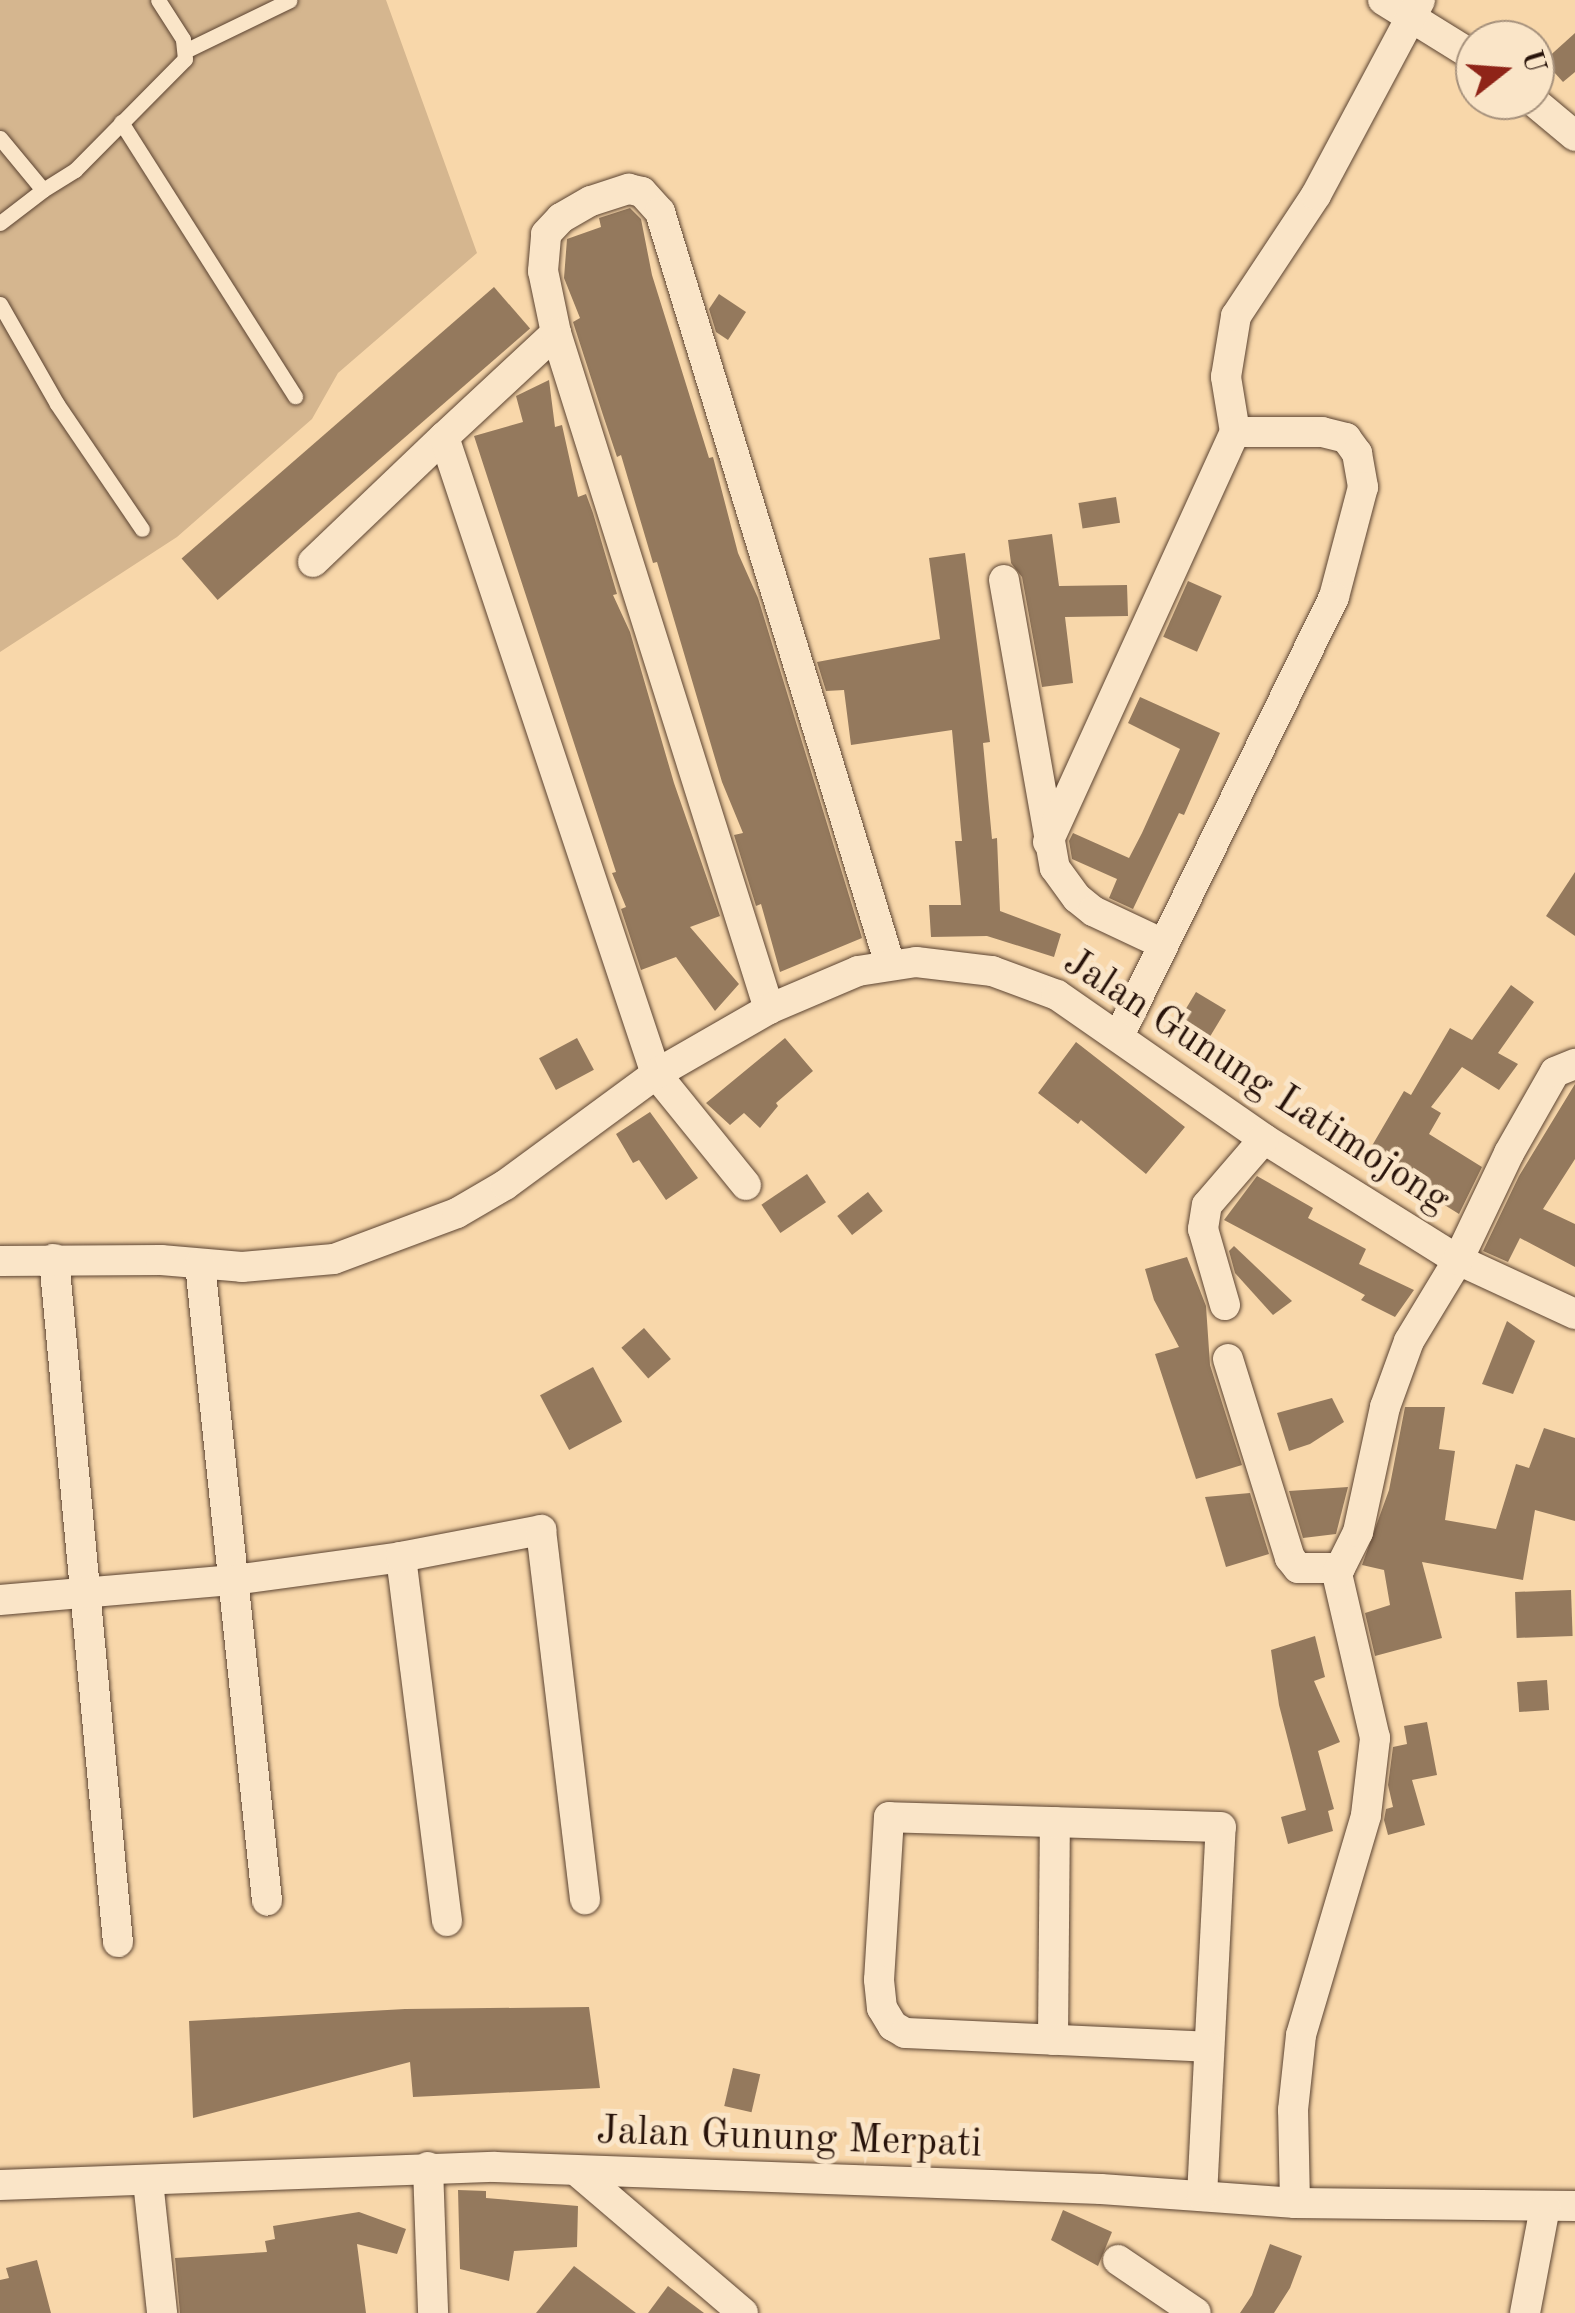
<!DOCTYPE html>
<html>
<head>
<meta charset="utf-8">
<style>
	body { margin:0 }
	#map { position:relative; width:1575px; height:2313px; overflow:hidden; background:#f8d7aa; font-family:"Old Standard TT",serif }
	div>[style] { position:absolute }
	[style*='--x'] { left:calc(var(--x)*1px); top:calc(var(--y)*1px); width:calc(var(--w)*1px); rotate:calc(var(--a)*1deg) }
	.green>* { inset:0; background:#d5b68f }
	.building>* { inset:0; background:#94795d; transform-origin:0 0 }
	.roads { filter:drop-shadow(0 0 2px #5c4432) drop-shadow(0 0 2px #5c4432) }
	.lane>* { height:15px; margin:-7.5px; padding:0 7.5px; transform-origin:7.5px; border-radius:7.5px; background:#fae5c8 }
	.street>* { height:30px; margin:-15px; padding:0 15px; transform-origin:15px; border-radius:15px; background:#fae5c8 }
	span { translate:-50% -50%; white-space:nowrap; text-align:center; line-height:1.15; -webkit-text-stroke:10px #fae5c8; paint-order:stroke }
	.street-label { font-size:40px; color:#28130a }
	.north { position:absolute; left:1455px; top:20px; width:100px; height:100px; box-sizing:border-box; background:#fae5c8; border:2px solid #a6917c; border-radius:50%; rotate:73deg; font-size:28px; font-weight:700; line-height:40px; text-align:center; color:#28130a }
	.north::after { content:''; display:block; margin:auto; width:35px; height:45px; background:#8f2418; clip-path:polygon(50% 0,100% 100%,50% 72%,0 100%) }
</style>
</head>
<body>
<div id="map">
	<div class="green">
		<div style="clip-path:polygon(0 0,386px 0,477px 253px,338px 373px,312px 419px,177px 537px,0 652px)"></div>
	</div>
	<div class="building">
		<div style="clip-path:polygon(1575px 33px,1575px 72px,1563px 82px,1544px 61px)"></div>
		<div style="clip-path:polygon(630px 208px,641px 219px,652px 275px,709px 458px,713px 457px,738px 553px,758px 598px,862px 938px,780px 972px,761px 904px,756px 906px,734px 835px,743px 833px,722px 782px,657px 562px,653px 563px,621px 455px,617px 457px,603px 415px,573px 322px,580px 318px,564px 278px,567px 239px,601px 227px,599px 218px)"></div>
		<div style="left:494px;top:287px;width:55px;height:414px;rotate:49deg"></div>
		<div style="clip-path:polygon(719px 294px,746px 312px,728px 340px,716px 332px,709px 309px)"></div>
		<div style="clip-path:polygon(549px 380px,555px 427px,562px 425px,578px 497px,586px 494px,593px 513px,617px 594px,613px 595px,630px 632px,674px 783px,720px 916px,690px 927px,739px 984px,715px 1011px,676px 957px,641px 970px,621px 909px,626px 907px,612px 873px,616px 872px,474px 436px,523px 422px,516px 396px)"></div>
		<div style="left:1116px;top:497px;width:26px;height:38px;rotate:81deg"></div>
		<div style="clip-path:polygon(1052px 534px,1059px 586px,1127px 585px,1128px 616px,1065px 617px,1073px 683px,1042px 687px,1022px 577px,1011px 563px,1008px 540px)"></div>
		<div style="clip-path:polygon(965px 553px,990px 742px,983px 743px,992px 839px,997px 838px,1000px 911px,1061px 934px,1054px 957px,987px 936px,931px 937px,929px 905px,961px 905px,955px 841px,962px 841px,952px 730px,851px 745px,844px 690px,826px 691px,817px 662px,940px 639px,929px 558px)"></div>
		<div style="left:1188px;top:581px;width:37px;height:61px;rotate:24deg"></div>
		<div style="clip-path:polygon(1140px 697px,1220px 733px,1184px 815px,1179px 813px,1133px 909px,1109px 898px,1117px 879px,1072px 859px,1069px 841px,1073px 833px,1129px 858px,1142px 833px,1180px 749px,1128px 723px)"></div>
		<div style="clip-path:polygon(1575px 872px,1575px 936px,1546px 916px)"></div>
		<div style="clip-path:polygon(1511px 985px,1534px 1002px,1498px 1053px,1518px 1064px,1499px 1090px,1462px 1067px,1431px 1107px,1441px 1113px,1429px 1134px,1482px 1167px,1459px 1214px,1366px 1156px,1404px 1091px,1411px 1095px,1450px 1028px,1472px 1040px)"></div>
		<div style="left:1196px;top:992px;width:35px;height:38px;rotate:31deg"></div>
		<div style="left:577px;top:1038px;width:36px;height:43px;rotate:62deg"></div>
		<div style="clip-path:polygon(785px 1038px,813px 1071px,776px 1103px,778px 1106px,760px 1128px,744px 1113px,730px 1125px,706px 1103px)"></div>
		<div style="clip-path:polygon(1076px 1042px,1185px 1127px,1146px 1174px,1081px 1120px,1078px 1124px,1038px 1093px)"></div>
		<div style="clip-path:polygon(1575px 1084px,1575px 1159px,1543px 1209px,1575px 1224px,1575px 1267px,1520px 1238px,1508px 1262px,1483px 1251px,1519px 1176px)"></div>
		<div style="clip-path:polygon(650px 1112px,698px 1178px,666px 1200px,639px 1160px,633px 1163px,616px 1134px)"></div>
		<div style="left:807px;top:1174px;width:34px;height:55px;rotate:56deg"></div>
		<div style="clip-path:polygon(1257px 1176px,1313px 1208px,1308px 1218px,1366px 1249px,1359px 1264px,1414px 1290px,1395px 1317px,1361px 1300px,1365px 1295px,1224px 1220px)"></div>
		<div style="left:868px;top:1192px;width:24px;height:39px;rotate:52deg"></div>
		<div style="clip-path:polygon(1234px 1246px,1292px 1301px,1273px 1315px,1235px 1273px,1229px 1251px)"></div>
		<div style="clip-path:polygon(1187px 1257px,1206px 1306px,1210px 1365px,1242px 1465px,1196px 1479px,1155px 1354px,1179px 1347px,1154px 1300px,1145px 1269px)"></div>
		<div style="clip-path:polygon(1507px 1321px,1535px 1341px,1513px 1394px,1482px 1384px)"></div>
		<div style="left:644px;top:1328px;width:41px;height:30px;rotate:49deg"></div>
		<div style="left:593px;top:1367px;width:62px;height:60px;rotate:62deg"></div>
		<div style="clip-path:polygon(1332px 1398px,1344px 1422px,1310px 1444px,1289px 1451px,1277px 1413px)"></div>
		<div style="clip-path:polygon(1405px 1407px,1445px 1407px,1439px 1449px,1455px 1451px,1445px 1520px,1496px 1529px,1516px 1464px,1529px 1468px,1544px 1428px,1575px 1438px,1575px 1521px,1535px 1510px,1523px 1580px,1422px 1562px,1442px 1638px,1375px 1656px,1365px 1613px,1390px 1605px,1384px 1570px,1362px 1565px,1389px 1490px)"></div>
		<div style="clip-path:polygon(1348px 1487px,1336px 1534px,1303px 1538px,1289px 1491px)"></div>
		<div style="clip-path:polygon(1250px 1493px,1269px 1554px,1226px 1567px,1205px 1497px)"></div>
		<div style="left:1571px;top:1590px;width:46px;height:56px;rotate:88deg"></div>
		<div style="clip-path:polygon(1315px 1636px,1325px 1677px,1314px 1681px,1340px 1742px,1318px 1751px,1334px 1809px,1328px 1811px,1333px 1831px,1288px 1844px,1281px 1817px,1306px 1810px,1279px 1705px,1271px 1650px)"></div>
		<div style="left:1547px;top:1680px;width:30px;height:30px;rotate:86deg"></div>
		<div style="clip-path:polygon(1427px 1722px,1437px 1775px,1412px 1780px,1425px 1825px,1388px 1835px,1384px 1820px,1386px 1809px,1393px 1807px,1388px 1785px,1393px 1747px,1407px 1744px,1404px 1726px)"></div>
		<div style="clip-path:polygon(589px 2007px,600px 2088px,413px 2097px,410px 2062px,193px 2118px,189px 2021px,405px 2009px)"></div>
		<div style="left:733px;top:2068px;width:28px;height:39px;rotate:13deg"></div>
		<div style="clip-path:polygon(458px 2190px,486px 2191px,486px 2198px,578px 2206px,577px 2247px,514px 2251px,509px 2281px,460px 2269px)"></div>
		<div style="clip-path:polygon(1063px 2210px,1112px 2232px,1098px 2266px,1051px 2240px)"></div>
		<div style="clip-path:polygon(359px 2212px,406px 2229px,397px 2254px,357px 2244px,366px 2313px,180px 2313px,175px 2258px,267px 2252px,265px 2241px,275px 2239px,273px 2226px)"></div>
		<div style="clip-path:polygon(1270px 2244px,1302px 2256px,1290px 2288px,1274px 2313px,1240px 2313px,1252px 2295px)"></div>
		<div style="clip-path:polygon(37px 2260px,51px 2313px,0 2313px,0 2280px,9px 2278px,6px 2268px)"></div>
		<div style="clip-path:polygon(574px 2266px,636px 2313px,536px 2313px)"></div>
		<div style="clip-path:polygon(668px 2286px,704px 2313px,648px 2313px)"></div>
	</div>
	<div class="roads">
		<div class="lane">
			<div style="--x:187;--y:50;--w:114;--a:-25.9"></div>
			<div style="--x:121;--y:122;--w:325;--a:57.6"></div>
			<div style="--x:0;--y:138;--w:67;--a:50.4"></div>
			<div style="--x:43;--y:190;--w:54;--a:142.5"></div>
			<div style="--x:43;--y:190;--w:38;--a:-32"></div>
			<div style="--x:75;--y:170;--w:156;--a:-45.3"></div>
			<div style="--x:185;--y:59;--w:20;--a:-96"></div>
			<div style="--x:183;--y:39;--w:46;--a:-122.7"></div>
			<div style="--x:0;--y:304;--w:115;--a:60.3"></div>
			<div style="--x:57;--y:404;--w:151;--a:55.8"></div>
		</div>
		<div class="street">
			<div style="--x:1383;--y:0;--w:108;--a:31.8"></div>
			<div style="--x:1532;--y:100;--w:56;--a:39.9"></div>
			<div style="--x:556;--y:333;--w:63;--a:-101.8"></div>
			<div style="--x:543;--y:271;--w:37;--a:-85"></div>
			<div style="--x:546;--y:234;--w:22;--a:-47"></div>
			<div style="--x:561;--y:218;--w:34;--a:-30"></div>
			<div style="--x:591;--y:201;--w:40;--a:-18"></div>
			<div style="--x:629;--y:189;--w:13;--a:13"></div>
			<div style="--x:642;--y:192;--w:27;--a:48"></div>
			<div style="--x:660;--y:212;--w:787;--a:73.01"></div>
			<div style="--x:1235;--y:432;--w:56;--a:-99.3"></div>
			<div style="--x:1226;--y:377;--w:62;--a:-80.7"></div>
			<div style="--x:1236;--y:316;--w:145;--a:-56.5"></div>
			<div style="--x:1316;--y:195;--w:221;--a:-61.9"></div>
			<div style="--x:313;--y:562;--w:181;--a:-43.7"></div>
			<div style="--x:1004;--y:580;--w:292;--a:80"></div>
			<div style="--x:1055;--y:868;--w:37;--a:54"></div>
			<div style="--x:1077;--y:898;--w:21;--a:39"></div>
			<div style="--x:1093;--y:911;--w:77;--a:25.2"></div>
			<div style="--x:1048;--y:842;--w:451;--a:-65.5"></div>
			<div style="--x:1235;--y:432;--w:87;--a:0"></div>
			<div style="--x:1322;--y:432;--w:25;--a:14"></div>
			<div style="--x:1346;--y:438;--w:19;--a:54"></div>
			<div style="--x:1357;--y:453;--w:35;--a:80"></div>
			<div style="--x:1363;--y:487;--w:114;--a:104.8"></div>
			<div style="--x:1334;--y:597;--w:490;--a:116.1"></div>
			<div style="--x:746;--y:1185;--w:143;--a:-129"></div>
			<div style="--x:656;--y:1074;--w:671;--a:-108.41"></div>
			<div style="--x:444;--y:437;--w:153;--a:-42.9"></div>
			<div style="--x:556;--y:333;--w:709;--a:72.51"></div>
			<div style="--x:54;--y:1259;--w:686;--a:84.65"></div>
			<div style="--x:0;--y:1261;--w:161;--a:-0.4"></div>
			<div style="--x:161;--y:1260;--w:81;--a:4.9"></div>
			<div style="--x:242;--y:1267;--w:92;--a:-5"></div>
			<div style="--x:334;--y:1259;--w:131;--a:-20.5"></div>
			<div style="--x:457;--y:1213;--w:56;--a:-30.3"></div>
			<div style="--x:505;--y:1185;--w:187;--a:-36.3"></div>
			<div style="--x:656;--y:1074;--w:130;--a:-29.9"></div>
			<div style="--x:769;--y:1009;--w:97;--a:-23.1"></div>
			<div style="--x:858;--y:971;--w:59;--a:-8.8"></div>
			<div style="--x:916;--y:962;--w:77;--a:6.8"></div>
			<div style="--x:992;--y:971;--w:69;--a:20.3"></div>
			<div style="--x:1057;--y:995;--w:252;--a:34.8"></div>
			<div style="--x:1264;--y:1139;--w:229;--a:32"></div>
			<div style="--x:1458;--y:1260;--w:129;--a:24.8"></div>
			<div style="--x:200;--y:1264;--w:640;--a:83.99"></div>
			<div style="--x:1225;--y:1305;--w:79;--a:-106.1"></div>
			<div style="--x:1203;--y:1229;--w:24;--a:-81"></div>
			<div style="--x:1207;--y:1205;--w:87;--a:-49.2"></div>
			<div style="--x:1228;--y:1359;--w:208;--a:72.7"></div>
			<div style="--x:1290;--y:1558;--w:13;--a:51"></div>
			<div style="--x:1298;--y:1568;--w:42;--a:0"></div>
			<div style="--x:401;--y:1557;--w:367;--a:82.8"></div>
			<div style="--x:0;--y:1600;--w:235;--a:-4.9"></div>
			<div style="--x:234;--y:1580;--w:169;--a:-7.8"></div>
			<div style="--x:401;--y:1557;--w:143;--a:-10.9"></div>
			<div style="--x:541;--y:1530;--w:372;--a:83.2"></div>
			<div style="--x:1053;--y:2040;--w:218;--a:-89.5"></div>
			<div style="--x:428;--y:2167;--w:146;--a:88"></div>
			<div style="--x:578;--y:2172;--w:217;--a:40.5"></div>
			<div style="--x:148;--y:2181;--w:133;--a:83.9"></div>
			<div style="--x:0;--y:2185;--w:495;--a:-2.1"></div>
			<div style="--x:495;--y:2167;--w:606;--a:2.08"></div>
			<div style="--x:1101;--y:2189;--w:195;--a:4.1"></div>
			<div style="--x:1295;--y:2203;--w:280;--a:0.6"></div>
			<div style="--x:1202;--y:2196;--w:369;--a:-87.1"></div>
			<div style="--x:1221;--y:1827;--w:332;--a:-178.3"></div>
			<div style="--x:889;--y:1817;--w:163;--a:93.5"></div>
			<div style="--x:879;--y:1980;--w:28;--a:84"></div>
			<div style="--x:882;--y:2008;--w:21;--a:59"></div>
			<div style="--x:893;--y:2026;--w:14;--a:30"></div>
			<div style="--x:905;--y:2033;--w:304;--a:2.6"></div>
			<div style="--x:1295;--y:2203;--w:93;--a:-91.2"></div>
			<div style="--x:1293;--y:2110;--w:75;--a:-83.9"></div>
			<div style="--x:1301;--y:2035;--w:229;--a:-73.5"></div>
			<div style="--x:1366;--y:1815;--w:78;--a:-83.3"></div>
			<div style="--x:1375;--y:1738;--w:168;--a:-103"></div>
			<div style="--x:1337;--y:1574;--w:47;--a:-63.4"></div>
			<div style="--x:1358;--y:1532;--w:128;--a:-77.8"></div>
			<div style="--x:1385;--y:1407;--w:70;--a:-70"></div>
			<div style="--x:1409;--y:1341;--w:95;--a:-58.8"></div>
			<div style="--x:1458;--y:1260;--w:119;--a:-64.5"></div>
			<div style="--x:1509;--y:1153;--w:93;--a:-60.4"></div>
			<div style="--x:1555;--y:1072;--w:22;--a:-22"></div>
			<div style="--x:1118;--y:2260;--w:94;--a:34.2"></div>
			<div style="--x:1525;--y:2313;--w:108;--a:-79.3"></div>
		</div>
	</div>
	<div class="street-label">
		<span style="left:1256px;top:1082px;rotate:33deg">Jalan Gunung Latimojong</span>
		<span style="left:789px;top:2139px;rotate:2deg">Jalan Gunung Merpati</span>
	</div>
	<div class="north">U</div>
</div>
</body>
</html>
